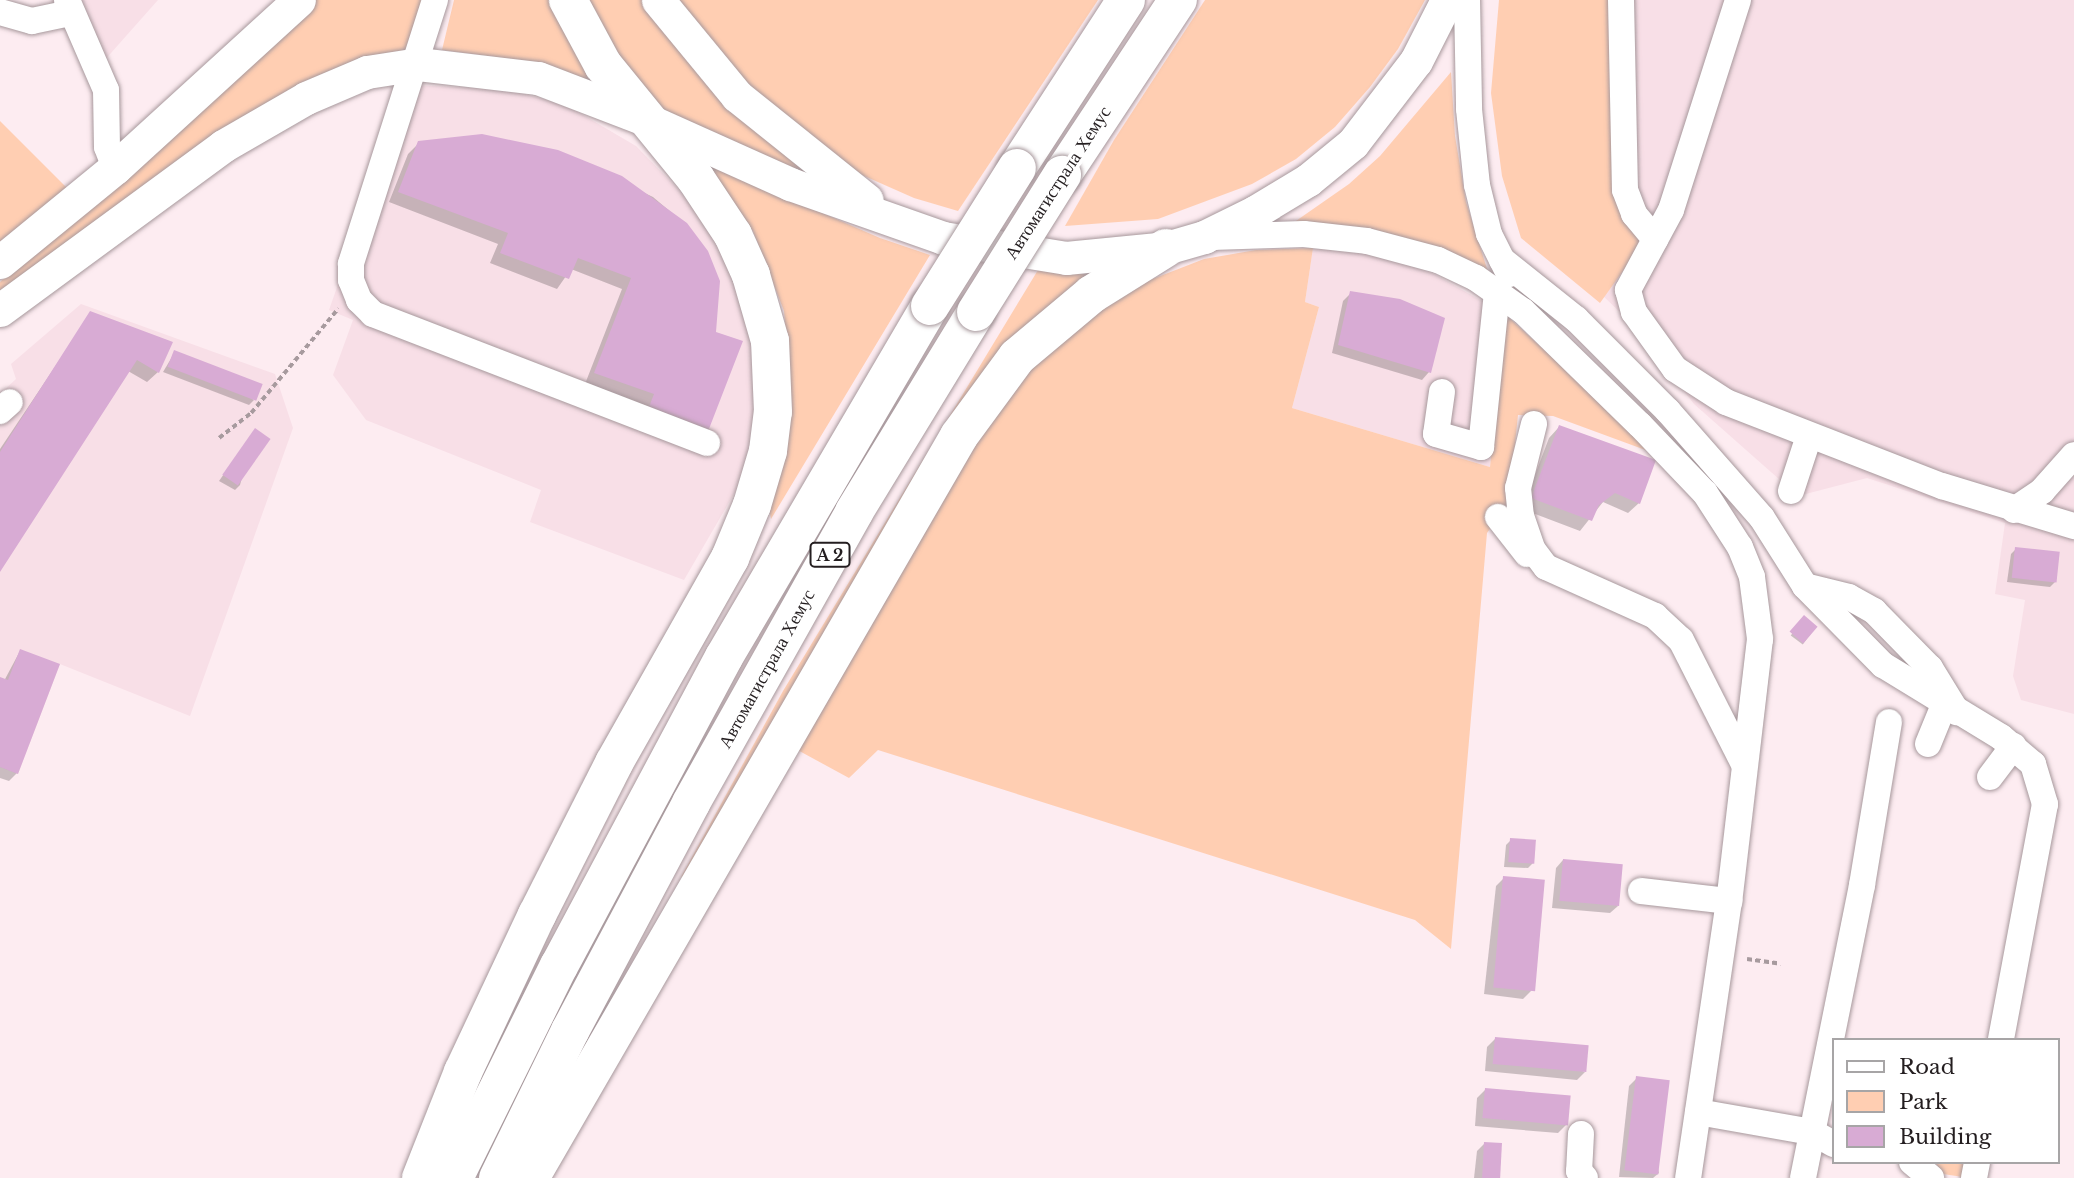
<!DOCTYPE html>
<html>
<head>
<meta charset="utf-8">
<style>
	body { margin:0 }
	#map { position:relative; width:2074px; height:1178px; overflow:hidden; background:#fdecf1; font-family:"Libre Baskerville",serif }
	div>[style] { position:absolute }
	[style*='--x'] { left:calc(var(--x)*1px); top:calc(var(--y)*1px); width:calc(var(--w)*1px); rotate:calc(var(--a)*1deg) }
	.built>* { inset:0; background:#f8dfe7 }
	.green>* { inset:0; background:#ffceb2 }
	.shadow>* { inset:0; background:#0003; transform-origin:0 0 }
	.building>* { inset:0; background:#d8abd4; transform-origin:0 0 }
	.path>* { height:3.5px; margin-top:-1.75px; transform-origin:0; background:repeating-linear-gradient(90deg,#a79a9e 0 5px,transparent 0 8.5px) }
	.roads { filter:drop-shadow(0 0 2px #a7989c) drop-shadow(0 0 2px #a7989c) }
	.minor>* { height:26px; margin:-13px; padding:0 13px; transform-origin:13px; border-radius:13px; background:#fff }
	.major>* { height:33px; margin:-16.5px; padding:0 16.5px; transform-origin:16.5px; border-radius:16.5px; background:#fff }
	.highway>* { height:38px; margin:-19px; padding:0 19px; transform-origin:19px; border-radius:19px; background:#fff }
	.bridges { filter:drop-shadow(0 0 2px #a7989c) drop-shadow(0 0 2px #a7989c) }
	.highway-bridge>* { height:38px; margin:-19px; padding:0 19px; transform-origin:19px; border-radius:19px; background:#fff }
	span { translate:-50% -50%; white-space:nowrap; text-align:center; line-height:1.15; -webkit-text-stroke:7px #fff; paint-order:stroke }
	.shield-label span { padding:2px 5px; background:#fff; border:2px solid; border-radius:5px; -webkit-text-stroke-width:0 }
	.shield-label { font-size:16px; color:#241e20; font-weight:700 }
	.street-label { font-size:18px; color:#241e20 }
	.legend { position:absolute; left:1832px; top:1038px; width:228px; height:126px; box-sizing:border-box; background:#fff; border:2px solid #a7a5a6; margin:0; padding:9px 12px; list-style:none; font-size:21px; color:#241e20 }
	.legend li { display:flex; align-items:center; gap:14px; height:35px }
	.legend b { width:35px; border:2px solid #a7a5a6 }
</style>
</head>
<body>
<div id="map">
	<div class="built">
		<div style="clip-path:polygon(79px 0,158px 0,103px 62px)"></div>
		<div style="clip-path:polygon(1555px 0,2074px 0,2074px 714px,2021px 700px,2013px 676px,2025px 600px,1995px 594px,2005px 523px,1867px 478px,1798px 496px,1694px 404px,1630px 322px,1535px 230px)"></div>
		<div style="clip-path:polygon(408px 85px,505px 89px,566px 105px,636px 146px,681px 192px,722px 251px,742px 293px,764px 410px,738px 487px,684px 580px,530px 522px,541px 490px,366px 420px,333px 375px,353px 320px,329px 310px)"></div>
		<div style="clip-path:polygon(1313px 248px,1376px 255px,1432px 273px,1505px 314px,1490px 467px,1292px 408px,1319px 307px,1305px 302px)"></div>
		<div style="clip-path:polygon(81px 304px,275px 374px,293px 428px,190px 716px,60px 664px,18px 774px,0 767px,0 394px,16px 379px,11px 364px)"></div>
	</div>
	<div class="green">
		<div style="clip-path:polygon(314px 0,427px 0,409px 48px,0 295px,0 282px,105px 194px)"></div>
		<div style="clip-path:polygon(454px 0,561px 0,622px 98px,540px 63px,442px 50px)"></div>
		<div style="clip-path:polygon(584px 0,647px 0,779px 149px,814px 180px,670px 118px,631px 79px)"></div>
		<div style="clip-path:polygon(678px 0,1098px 0,958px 211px,914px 198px,862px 175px,769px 104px,729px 65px)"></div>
		<div style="clip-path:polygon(1205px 0,1425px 0,1398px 49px,1370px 87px,1335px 127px,1296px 159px,1252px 184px,1158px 219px,1065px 226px,1114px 140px)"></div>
		<div style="clip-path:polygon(1499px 0,1616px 0,1621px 170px,1648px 236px,1600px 303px,1521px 238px,1502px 176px,1491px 93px)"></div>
		<div style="clip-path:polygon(1451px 72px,1455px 136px,1466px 202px,1489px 275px,1293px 223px,1349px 184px,1380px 156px)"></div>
		<div style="clip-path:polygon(0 121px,70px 191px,0 245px)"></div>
		<div style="clip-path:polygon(703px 161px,880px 238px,930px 255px,771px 519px,767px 498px,792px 409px,784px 311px,753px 231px)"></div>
		<div style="clip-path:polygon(1313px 248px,1305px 302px,1319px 307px,1292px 408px,1490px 467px,1505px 314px,1659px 455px,1553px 416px,1518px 415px,1509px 502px,1487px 533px,1451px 949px,1415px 920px,878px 750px,849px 778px,792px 747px,967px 451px,1012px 386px,1065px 331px,1132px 287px,1204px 259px,1256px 250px)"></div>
		<div style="clip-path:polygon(1038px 270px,1095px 275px,1057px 301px,693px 871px,681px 877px,783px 691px)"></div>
		<div style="clip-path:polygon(1935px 1162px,1965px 1162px,1963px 1177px,1943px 1174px)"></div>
	</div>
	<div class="shadow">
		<div style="clip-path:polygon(419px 143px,558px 151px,653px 197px,685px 224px,714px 333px,638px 422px,585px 384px,622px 289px,571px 269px,557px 289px,490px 263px,498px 244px,389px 202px,408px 154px)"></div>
		<div style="clip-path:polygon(1351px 293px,1429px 372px,1422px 380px,1332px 353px,1343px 301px)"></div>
		<div style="clip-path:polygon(91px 313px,158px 372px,147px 382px,128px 371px,0 568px,0 449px)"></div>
		<div style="clip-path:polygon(175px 352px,254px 400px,249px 405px,163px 372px)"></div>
		<div style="clip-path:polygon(1559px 427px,1639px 503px,1628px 513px,1603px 502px,1580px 531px,1522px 509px,1549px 438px)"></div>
		<div style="clip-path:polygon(255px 430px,240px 485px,235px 490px,219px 481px)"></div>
		<div style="clip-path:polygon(2016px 549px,2055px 582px,2050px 587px,2007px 582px,2011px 554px)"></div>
		<div style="left:1804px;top:618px;width:15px;height:22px;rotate:37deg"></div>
		<div style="clip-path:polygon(20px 651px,17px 773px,9px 781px,0 778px,0 679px,4px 681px)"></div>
		<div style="clip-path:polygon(1511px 840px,1533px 863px,1528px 868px,1504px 867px,1506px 845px)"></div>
		<div style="clip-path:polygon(1563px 860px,1618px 906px,1610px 913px,1552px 908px,1556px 868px)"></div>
		<div style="clip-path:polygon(1504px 878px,1531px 991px,1523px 999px,1484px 994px,1496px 886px)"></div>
		<div style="clip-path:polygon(1495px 1039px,1585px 1072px,1577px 1080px,1485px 1071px,1487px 1047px)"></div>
		<div style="clip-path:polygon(1637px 1078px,1659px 1173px,1653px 1178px,1619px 1177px,1629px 1086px)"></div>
		<div style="clip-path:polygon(1485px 1090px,1566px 1125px,1558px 1133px,1475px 1126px,1477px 1098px)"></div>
		<div style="clip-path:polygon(1485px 1143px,1497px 1178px,1474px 1178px,1477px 1151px)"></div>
	</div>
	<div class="building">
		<div style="clip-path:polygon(482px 134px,558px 150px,622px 176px,687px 223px,708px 251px,720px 281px,716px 332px,743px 341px,707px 434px,647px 412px,654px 394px,594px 373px,631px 278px,578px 258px,569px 279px,500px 253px,508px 233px,398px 192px,418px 141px)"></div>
		<div style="clip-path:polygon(1350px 291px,1400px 299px,1445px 318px,1431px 373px,1338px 345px)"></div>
		<div style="clip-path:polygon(90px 311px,173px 342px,159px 373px,137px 360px,0 572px,0 452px)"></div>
		<div style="left:174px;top:350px;width:95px;height:18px;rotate:21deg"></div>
		<div style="clip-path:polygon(1559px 425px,1656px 460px,1640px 504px,1615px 493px,1599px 505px,1592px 521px,1531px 498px)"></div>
		<div style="left:255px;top:428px;width:19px;height:57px;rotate:35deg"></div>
		<div style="left:2015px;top:547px;width:45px;height:31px;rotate:6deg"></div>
		<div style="left:1804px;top:615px;width:18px;height:22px;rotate:41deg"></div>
		<div style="clip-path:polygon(20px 649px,60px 664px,18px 774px,0 767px,0 677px,8px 680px)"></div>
		<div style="left:1510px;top:838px;width:26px;height:24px;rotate:4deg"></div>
		<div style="left:1563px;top:859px;width:60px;height:42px;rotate:5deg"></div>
		<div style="left:1503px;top:876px;width:42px;height:112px;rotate:5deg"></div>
		<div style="left:1495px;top:1037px;width:94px;height:27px;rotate:5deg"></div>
		<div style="left:1636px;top:1076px;width:34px;height:95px;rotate:7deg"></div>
		<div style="left:1485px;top:1088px;width:86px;height:30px;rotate:5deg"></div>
		<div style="left:1484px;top:1142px;width:18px;height:36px;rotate:3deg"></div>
	</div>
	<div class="path">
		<div style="--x:219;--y:438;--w:41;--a:-38"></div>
		<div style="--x:251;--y:413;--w:136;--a:-50.1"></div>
		<div style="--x:1747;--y:959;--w:34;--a:8"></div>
	</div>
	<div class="roads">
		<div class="minor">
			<div style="--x:67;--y:0;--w:98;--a:66.6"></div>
			<div style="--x:106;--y:90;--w:57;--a:89"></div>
			<div style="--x:107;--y:147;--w:22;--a:69"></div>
			<div style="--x:435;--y:0;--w:277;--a:107.7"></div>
			<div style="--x:351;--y:264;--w:16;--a:90"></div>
			<div style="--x:351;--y:280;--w:22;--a:68"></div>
			<div style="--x:359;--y:300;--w:20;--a:45"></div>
			<div style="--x:373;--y:314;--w:358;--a:21.1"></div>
			<div style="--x:1467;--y:0;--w:109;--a:88.9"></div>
			<div style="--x:1469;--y:109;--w:76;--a:84"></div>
			<div style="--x:1477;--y:185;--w:50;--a:76.2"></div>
			<div style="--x:1489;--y:234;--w:45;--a:63.4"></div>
			<div style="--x:1621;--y:0;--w:190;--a:88.8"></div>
			<div style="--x:1625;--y:190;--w:26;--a:69"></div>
			<div style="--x:1634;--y:214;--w:33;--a:50"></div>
			<div style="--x:1738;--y:0;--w:220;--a:107.7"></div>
			<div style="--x:1671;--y:210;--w:91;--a:118.3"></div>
			<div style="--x:1628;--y:290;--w:23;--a:75"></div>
			<div style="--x:1634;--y:312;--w:70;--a:54.3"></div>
			<div style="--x:1675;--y:369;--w:61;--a:32.9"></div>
			<div style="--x:1726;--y:402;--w:232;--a:21.3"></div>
			<div style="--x:1942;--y:486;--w:138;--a:16.9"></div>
			<div style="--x:0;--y:12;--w:33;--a:16"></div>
			<div style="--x:32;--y:21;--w:40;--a:-12"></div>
			<div style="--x:1211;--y:237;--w:93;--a:-1.8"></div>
			<div style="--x:1304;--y:234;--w:63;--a:6.3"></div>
			<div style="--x:1367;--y:241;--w:73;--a:15"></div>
			<div style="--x:1438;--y:260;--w:42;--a:25.3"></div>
			<div style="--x:1476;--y:278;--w:57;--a:35.1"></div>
			<div style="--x:1523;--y:311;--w:163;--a:44.3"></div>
			<div style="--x:1640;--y:425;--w:94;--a:46.3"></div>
			<div style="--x:1705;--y:493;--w:64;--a:57.1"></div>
			<div style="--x:1740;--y:547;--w:32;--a:68"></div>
			<div style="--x:1752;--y:577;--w:63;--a:82.6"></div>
			<div style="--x:1760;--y:639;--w:264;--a:96.7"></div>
			<div style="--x:1729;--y:901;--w:280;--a:98.4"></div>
			<div style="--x:1502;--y:260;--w:95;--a:38.6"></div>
			<div style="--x:1576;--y:319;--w:130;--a:45"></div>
			<div style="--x:1668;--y:411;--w:142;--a:48.7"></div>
			<div style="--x:1762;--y:518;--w:80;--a:57.7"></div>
			<div style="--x:1805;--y:586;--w:111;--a:45.4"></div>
			<div style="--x:1883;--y:665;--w:138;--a:31.4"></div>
			<div style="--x:2001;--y:737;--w:42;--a:40.2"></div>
			<div style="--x:2033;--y:764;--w:42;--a:73.3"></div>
			<div style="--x:2045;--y:804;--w:240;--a:100.6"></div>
			<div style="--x:1442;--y:392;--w:42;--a:98.1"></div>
			<div style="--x:1436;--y:434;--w:47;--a:16.1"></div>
			<div style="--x:1481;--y:447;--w:155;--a:-84.1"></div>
			<div style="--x:0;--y:411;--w:13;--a:-42"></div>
			<div style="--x:1534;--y:424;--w:66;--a:104"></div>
			<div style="--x:1518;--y:488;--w:28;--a:84"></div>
			<div style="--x:1521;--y:516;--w:36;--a:71"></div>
			<div style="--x:1533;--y:550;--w:21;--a:53"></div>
			<div style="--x:1546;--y:567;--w:120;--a:24.2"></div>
			<div style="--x:1655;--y:616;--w:35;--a:43"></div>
			<div style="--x:1681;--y:640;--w:139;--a:63.1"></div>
			<div style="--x:1791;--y:491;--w:58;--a:-71.9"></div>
			<div style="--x:2014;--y:510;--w:34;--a:-34"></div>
			<div style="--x:2042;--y:491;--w:48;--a:-48.4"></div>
			<div style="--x:1498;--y:517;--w:47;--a:51.9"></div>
			<div style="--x:1805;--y:586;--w:45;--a:14"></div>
			<div style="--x:1849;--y:597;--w:29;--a:29"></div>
			<div style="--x:1874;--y:611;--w:80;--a:45.5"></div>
			<div style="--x:1930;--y:668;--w:52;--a:58.5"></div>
			<div style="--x:1928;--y:744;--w:42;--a:-67.7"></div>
			<div style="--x:1990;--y:777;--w:39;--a:-53"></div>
			<div style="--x:1641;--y:891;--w:89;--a:6.5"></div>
			<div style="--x:1698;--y:1112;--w:116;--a:10"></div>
			<div style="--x:1812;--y:1132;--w:25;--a:29"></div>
			<div style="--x:1581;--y:1134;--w:37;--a:93"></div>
			<div style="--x:1579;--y:1171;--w:9;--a:49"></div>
			<div style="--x:1912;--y:1162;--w:25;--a:40"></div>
			<div style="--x:1803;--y:1178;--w:299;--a:-78.6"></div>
			<div style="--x:1862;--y:885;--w:165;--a:-80.6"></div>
			<div style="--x:1974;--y:1178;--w:16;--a:-79"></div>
		</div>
		<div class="major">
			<div style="--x:658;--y:0;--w:124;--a:50.5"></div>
			<div style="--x:737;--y:96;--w:166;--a:38.7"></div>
			<div style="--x:0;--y:262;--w:149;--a:-39.3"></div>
			<div style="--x:115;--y:168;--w:249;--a:-42.4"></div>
			<div style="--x:0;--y:310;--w:277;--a:-36.3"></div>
			<div style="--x:223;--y:146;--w:96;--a:-30"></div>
			<div style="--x:306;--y:98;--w:66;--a:-23.1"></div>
			<div style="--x:367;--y:72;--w:52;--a:-8.9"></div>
			<div style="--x:418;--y:64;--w:121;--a:6.7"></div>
			<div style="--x:538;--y:78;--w:120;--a:21"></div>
			<div style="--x:650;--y:121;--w:154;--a:24.2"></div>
			<div style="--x:790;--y:184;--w:162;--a:19.4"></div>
			<div style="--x:943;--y:238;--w:125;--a:9.2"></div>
			<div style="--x:1066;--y:258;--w:100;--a:-5.7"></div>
			<div style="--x:1166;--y:248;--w:40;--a:-16"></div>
			<div style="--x:1204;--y:237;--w:57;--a:-26.1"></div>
			<div style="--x:1255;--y:212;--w:62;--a:-31.1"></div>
			<div style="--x:1308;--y:180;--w:58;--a:-39.4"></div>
			<div style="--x:1353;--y:143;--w:103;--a:-52.5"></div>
			<div style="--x:1416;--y:61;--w:68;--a:-63.1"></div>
		</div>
		<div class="highway">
			<div style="--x:1017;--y:168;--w:200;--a:-57"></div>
			<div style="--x:1062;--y:175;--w:210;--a:-56.5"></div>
			<div style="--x:421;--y:1178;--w:114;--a:-68.4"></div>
			<div style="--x:463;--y:1072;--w:174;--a:-64.8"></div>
			<div style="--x:537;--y:915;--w:170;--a:-63.1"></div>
			<div style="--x:614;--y:763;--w:236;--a:-60.5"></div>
			<div style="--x:730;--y:558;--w:57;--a:-67.5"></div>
			<div style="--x:752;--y:505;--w:56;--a:-73.5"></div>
			<div style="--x:768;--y:451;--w:39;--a:-83"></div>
			<div style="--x:773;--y:412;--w:71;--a:-92.4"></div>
			<div style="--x:770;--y:341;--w:69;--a:-106.1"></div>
			<div style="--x:751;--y:275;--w:44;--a:-114.2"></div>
			<div style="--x:733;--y:235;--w:67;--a:-123.5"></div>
			<div style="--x:696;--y:179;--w:147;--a:-129.2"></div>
			<div style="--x:603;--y:65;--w:74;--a:-118.3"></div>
			<div style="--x:454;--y:1178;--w:237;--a:-63.7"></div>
			<div style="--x:559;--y:966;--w:350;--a:-61.9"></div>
			<div style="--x:724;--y:657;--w:407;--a:-59.6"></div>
			<div style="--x:498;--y:1178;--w:164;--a:-63.9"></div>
			<div style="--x:570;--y:1031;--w:258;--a:-62"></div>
			<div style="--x:691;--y:803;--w:334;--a:-60.7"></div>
			<div style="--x:854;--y:512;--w:234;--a:-58.6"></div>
			<div style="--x:530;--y:1178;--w:857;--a:-59.96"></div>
			<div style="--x:959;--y:436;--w:98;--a:-53.7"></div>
			<div style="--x:1017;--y:357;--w:98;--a:-40"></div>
			<div style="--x:1092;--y:294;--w:87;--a:-31.9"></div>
		</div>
	</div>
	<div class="bridges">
		<div class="highway-bridge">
			<div style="--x:930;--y:306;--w:163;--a:-57.8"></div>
			<div style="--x:976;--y:312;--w:162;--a:-57.9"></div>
		</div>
	</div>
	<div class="shield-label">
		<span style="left:830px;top:555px">A 2</span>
	</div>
	<div class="street-label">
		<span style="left:1058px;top:183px;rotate:-57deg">Автомагистрала Хемус</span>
		<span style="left:767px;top:669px;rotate:-61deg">Автомагистрала Хемус</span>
	</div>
	<ul class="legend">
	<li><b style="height:9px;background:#fff"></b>Road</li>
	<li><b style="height:19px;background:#ffceb2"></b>Park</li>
	<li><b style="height:19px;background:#d8abd4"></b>Building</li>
	</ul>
</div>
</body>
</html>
